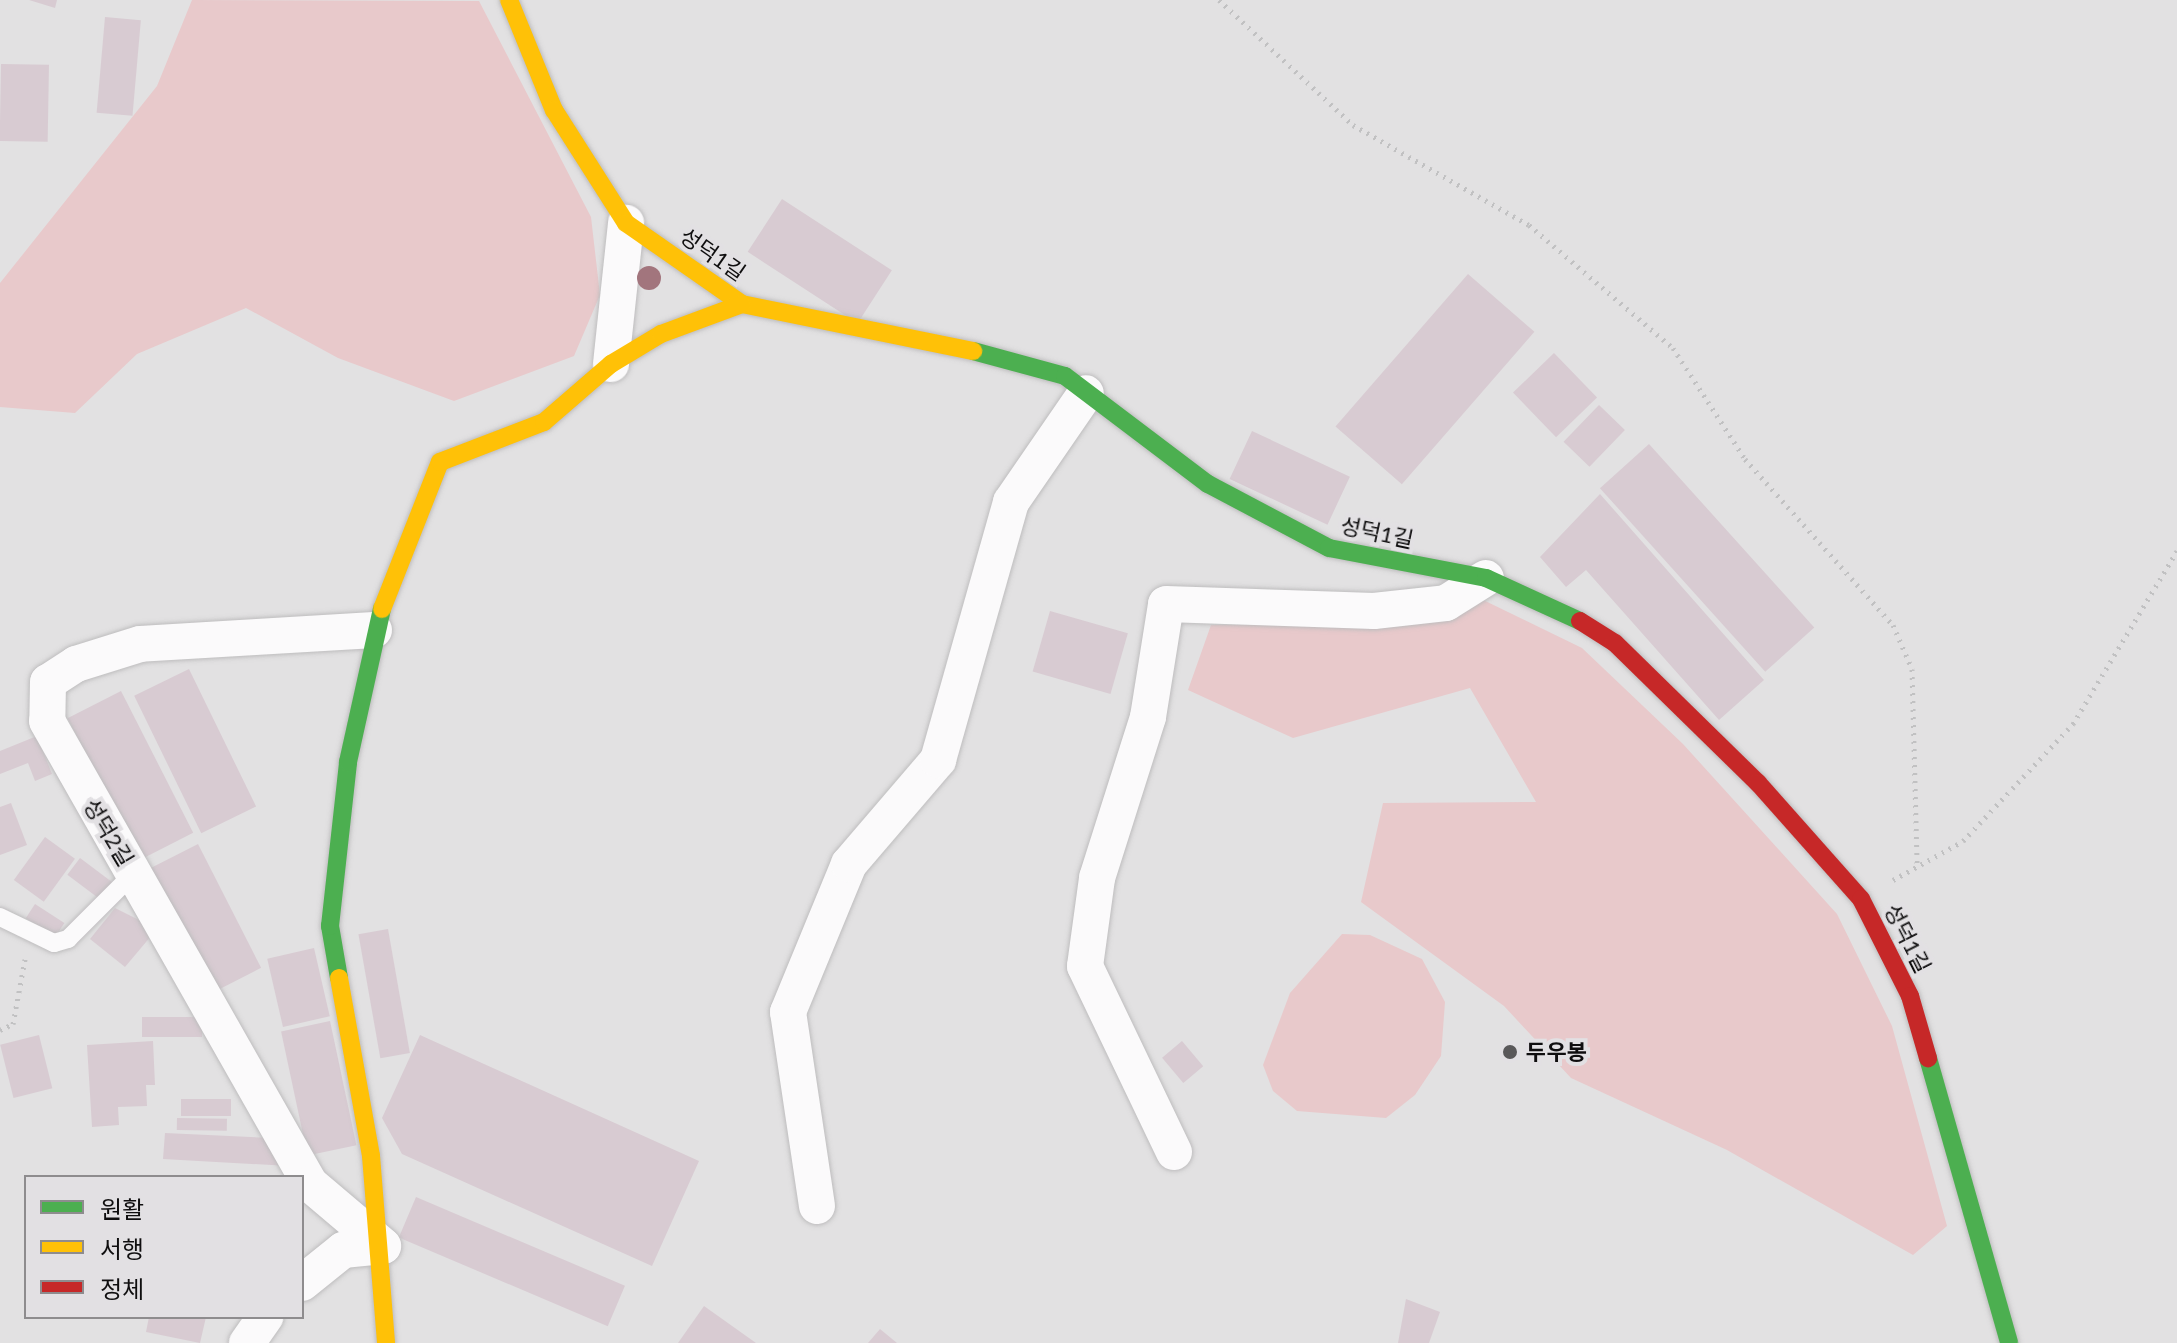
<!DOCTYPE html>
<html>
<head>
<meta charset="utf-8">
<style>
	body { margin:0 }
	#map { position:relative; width:2177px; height:1343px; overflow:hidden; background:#e2e1e2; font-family:Lato,"Noto Sans KR",sans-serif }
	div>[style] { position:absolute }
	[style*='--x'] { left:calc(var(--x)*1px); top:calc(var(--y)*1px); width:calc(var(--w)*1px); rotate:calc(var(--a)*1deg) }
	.green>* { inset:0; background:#e8c9cb }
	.building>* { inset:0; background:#d8cbd2; transform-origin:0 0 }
	.path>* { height:5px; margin-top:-2.5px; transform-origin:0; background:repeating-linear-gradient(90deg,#c1c1c2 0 2px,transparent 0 8px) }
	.roads { filter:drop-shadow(0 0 2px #bebdbe) drop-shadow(0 0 2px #bebdbe) }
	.lane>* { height:18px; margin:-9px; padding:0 9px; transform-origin:9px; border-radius:9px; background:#fbfafb }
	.street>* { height:36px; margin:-18px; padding:0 18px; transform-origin:18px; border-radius:18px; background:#fbfafb }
	.fast>* { height:18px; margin:-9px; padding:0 9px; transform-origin:9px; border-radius:9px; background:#4caf50 }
	.slow>* { height:18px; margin:-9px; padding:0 9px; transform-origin:9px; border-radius:9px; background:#ffc107 }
	.jam>* { height:18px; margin:-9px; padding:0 9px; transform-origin:9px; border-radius:9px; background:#c62828 }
	.trees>* { width:24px; height:24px; margin:-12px; border-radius:50%; background:#a2757d }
	.dots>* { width:22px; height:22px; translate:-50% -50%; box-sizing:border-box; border:4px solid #e2e0e3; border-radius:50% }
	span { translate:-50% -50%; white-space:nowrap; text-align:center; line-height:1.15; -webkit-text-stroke:8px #e2e0e3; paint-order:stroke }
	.street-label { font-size:22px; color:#0f0e0f }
	.poi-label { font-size:22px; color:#0f0e0f; font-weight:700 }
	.left { translate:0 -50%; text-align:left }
	.legend { position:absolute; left:24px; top:1175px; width:280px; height:144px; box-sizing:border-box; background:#e2e0e3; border:2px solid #8e8c8e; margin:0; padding:10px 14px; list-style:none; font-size:24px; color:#0f0e0f }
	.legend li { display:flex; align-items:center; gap:16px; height:40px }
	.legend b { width:40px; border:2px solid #8e8c8e }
</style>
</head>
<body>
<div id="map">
	<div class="green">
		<div style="clip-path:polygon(192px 0,479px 1px,591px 217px,600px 295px,574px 356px,454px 401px,338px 358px,246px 308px,137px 354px,75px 413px,0 407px,0 283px,157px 86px)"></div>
		<div style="clip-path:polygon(1477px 597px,1582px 648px,1683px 744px,1837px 914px,1892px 1026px,1947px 1226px,1913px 1255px,1727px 1150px,1571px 1078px,1504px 1006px,1361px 902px,1383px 803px,1536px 802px,1470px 688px,1293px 738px,1188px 690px,1211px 625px,1311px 623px)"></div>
		<div style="clip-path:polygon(1342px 934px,1370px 935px,1422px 959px,1445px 1002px,1441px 1056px,1415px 1095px,1386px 1118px,1297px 1111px,1273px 1091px,1263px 1065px,1290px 993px)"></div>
	</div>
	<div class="building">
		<div style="clip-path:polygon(29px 0,57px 0,55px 8px)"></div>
		<div style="left:105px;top:17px;width:36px;height:96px;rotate:5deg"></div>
		<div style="left:1px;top:64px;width:48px;height:77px;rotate:1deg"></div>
		<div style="left:782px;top:199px;width:131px;height:63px;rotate:33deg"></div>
		<div style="left:1468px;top:274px;width:88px;height:202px;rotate:41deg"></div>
		<div style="left:1554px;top:353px;width:62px;height:57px;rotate:46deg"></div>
		<div style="left:1599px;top:405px;width:36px;height:51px;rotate:44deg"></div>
		<div style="left:1252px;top:431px;width:108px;height:53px;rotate:25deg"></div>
		<div style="left:1649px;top:444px;width:247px;height:66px;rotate:48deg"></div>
		<div style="clip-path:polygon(1600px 494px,1764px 680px,1719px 720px,1586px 570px,1566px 587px,1540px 557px)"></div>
		<div style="left:1050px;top:611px;width:81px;height:63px;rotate:16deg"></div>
		<div style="left:189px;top:669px;width:153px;height:61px;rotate:64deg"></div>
		<div style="left:121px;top:691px;width:159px;height:60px;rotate:63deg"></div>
		<div style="clip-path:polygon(37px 736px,52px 774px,35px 781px,28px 763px,0 774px,0 751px)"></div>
		<div style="clip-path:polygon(11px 803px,27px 845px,0 855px,0 807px)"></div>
		<div style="left:45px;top:837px;width:37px;height:53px;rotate:36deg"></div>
		<div style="left:198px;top:844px;width:139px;height:59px;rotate:63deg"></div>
		<div style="left:80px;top:858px;width:40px;height:21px;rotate:37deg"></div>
		<div style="left:35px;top:904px;width:35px;height:17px;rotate:33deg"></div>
		<div style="clip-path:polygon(115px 908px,157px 929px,125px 967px,90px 939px)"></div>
		<div style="left:388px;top:929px;width:126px;height:30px;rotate:80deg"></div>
		<div style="left:314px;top:948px;width:70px;height:48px;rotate:77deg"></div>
		<div style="left:202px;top:1017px;width:20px;height:60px;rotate:90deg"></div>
		<div style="left:330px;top:1021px;width:127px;height:50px;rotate:78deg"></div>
		<div style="left:39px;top:1035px;width:55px;height:40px;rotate:76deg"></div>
		<div style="clip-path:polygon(420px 1035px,699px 1161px,652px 1266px,402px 1154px,382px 1118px)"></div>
		<div style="clip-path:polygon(153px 1041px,155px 1085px,146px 1085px,147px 1106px,118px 1107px,119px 1125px,92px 1127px,87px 1045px)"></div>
		<div style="left:1182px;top:1041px;width:33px;height:26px;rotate:50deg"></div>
		<div style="left:181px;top:1099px;width:50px;height:17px"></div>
		<div style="left:177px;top:1118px;width:50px;height:12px;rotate:1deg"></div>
		<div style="clip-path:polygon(165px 1133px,271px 1138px,289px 1166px,163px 1159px)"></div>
		<div style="left:416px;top:1197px;width:227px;height:44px;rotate:23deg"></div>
		<div style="clip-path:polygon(1406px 1299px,1440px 1312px,1429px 1343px,1398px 1343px)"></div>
		<div style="clip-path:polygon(704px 1306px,756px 1343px,678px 1343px)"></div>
		<div style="clip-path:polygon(149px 1317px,206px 1317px,200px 1343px,146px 1332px)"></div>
		<div style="clip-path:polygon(880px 1329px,897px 1343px,868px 1343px)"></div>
	</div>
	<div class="path">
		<div style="--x:1219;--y:0;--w:183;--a:43"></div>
		<div style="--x:1353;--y:125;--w:202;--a:29.6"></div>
		<div style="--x:1529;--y:225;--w:189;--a:40.5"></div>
		<div style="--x:1673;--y:348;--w:132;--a:57"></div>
		<div style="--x:1745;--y:459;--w:222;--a:48.3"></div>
		<div style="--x:1893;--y:625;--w:48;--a:66.6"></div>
		<div style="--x:1912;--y:669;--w:197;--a:88.5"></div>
		<div style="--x:1893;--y:880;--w:80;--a:-29.1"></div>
		<div style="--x:1963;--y:841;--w:161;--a:-46.8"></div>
		<div style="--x:2073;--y:724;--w:202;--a:-59"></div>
		<div style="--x:0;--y:1030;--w:14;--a:-25"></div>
		<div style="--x:13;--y:1024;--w:66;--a:-79.5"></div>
	</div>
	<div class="roads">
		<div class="lane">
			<div style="--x:0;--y:917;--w:60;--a:25.7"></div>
			<div style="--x:54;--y:943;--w:15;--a:-16"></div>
			<div style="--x:68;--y:939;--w:93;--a:-45"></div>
		</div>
		<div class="street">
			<div style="--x:611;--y:364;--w:142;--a:-83.9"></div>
			<div style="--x:374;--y:630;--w:234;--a:176.6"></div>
			<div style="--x:140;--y:644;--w:67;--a:162.6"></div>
			<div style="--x:76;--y:664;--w:33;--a:147"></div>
			<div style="--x:48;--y:682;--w:39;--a:91"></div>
			<div style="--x:47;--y:721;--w:532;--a:60.4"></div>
			<div style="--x:310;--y:1184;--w:96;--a:40.3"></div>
			<div style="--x:1174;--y:1152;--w:206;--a:-115.6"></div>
			<div style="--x:1085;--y:966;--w:89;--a:-82.2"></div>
			<div style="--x:1097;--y:878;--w:169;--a:-72.4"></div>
			<div style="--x:1148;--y:717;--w:114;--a:-80.9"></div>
			<div style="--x:1166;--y:604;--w:208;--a:1.9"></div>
			<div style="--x:1374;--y:611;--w:72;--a:-6.3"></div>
			<div style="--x:1446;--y:603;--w:47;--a:-32"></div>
			<div style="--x:817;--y:1206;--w:196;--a:-98.5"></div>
			<div style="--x:788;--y:1012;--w:160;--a:-67.6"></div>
			<div style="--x:849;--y:864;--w:137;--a:-49.4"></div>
			<div style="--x:938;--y:760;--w:268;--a:-74.2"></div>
			<div style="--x:1011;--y:502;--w:132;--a:-55.5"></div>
			<div style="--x:302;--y:1283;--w:53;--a:-38.8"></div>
			<div style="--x:343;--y:1250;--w:40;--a:-5.7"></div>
			<div style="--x:247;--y:1343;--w:32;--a:-55"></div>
		</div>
		<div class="fast">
			<div style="--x:973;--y:351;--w:95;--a:15.2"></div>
			<div style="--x:1065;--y:376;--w:179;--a:37.1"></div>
			<div style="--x:1208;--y:484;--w:137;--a:27.9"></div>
			<div style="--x:1329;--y:548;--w:160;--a:10.8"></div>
			<div style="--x:1486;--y:578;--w:103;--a:24.6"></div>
			<div style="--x:339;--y:978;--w:53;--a:-99.8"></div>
			<div style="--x:330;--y:926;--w:165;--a:-83.7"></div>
			<div style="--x:348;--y:762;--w:157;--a:-77.5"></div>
			<div style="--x:1928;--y:1058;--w:296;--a:74.1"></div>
		</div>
		<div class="slow">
			<div style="--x:509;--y:0;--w:119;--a:67.8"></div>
			<div style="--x:554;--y:110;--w:134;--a:57.5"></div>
			<div style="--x:626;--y:223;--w:141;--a:34.9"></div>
			<div style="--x:742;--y:304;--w:236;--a:11.5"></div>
			<div style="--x:382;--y:609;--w:158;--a:-68.5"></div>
			<div style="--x:440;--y:462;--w:111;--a:-21"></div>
			<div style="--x:544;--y:422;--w:89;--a:-40.9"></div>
			<div style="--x:611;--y:364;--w:58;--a:-31"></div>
			<div style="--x:661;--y:334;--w:86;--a:-20.3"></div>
			<div style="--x:339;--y:978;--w:181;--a:79.8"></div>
			<div style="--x:371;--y:1156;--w:188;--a:85.4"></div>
		</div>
		<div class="jam">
			<div style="--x:1580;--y:621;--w:41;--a:32.2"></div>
			<div style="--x:1615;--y:643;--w:200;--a:44.4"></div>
			<div style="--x:1758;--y:783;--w:155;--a:48.4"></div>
			<div style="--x:1861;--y:899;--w:109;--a:63.2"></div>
			<div style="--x:1910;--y:996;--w:65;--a:73.8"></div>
		</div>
	</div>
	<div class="trees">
		<div style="left:649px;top:278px"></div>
	</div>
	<div class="dots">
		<div style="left:1510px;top:1052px;background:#595859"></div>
	</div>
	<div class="street-label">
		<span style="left:713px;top:254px;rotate:35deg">성덕1길</span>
		<span style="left:1377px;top:532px;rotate:12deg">성덕1길</span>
		<span style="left:109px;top:832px;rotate:59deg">성덕2길</span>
		<span style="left:1908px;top:938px;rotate:63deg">성덕1길</span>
	</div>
	<div class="poi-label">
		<span class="left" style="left:1526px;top:1052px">두우봉</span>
	</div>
	<ul class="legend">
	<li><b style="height:10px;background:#4caf50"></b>원활</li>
	<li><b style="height:10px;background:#ffc107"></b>서행</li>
	<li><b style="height:10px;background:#c62828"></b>정체</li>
	</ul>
</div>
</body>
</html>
